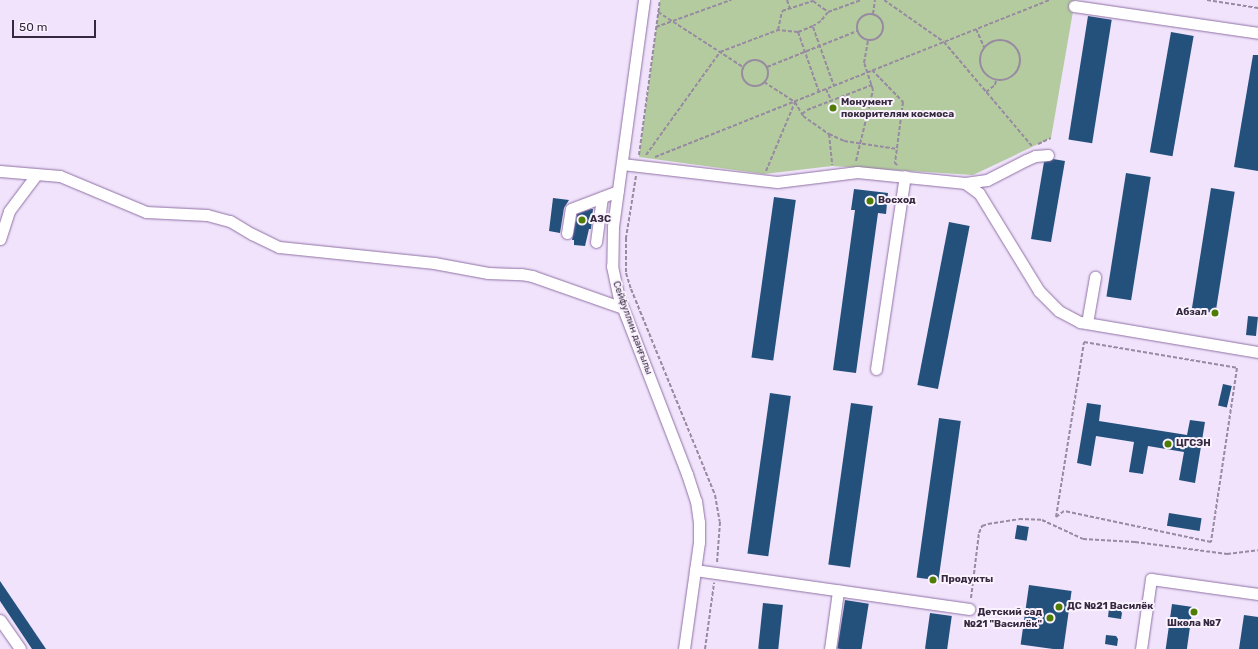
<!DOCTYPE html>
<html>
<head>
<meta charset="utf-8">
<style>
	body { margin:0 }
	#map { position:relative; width:1258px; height:649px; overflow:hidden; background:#f0e3fb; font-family:Rubik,sans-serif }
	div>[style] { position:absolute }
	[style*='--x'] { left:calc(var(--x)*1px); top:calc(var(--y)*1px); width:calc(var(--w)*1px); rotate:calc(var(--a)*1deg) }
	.green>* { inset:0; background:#b4cb9f }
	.building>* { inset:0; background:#24507c; transform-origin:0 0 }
	.path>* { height:2px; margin-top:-1px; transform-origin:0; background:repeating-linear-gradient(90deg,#978aa1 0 4px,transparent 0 6px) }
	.path>.ring { margin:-1px; padding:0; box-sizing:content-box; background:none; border:2px solid #978aa1; border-radius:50% }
	.roads { filter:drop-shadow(0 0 1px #9070a6) drop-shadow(0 0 1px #9070a6) }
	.minor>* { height:11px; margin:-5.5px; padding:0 5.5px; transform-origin:5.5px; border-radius:5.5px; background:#fff }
	.dots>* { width:11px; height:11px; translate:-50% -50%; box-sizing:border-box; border:2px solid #faf3ff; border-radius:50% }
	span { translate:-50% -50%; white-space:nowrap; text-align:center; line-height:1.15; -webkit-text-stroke:4px #faf3ff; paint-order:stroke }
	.poi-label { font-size:10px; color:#35283f; font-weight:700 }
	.left { translate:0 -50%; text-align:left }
	.right { translate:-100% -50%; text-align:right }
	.street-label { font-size:10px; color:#35283f }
	.scale { position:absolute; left:12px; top:20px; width:84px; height:18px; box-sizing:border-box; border:2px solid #35283f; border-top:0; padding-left:5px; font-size:12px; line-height:14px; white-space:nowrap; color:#35283f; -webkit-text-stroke:3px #faf3ff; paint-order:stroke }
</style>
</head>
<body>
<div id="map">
	<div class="green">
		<div style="clip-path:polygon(660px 0,1075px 0,1051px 138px,973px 175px,832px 166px,764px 174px,639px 157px)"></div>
	</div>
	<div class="building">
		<div style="left:1088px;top:16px;width:24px;height:125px;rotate:9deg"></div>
		<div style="left:1171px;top:32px;width:23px;height:122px;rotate:10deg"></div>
		<div style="clip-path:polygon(1253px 55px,1258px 55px,1258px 171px,1234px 167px)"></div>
		<div style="clip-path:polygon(1053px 159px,1065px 161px,1051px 242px,1031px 239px,1044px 162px)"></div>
		<div style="left:1126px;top:173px;width:25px;height:125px;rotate:9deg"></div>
		<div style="left:1211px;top:188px;width:24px;height:123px;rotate:9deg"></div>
		<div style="clip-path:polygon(854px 189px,888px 193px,886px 214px,878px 213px,856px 373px,833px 370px,855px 210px,851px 210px)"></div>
		<div style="left:774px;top:197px;width:22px;height:162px;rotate:8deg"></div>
		<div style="clip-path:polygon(553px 198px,569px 200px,564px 208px,560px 233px,549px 231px)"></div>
		<div style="clip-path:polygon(591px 209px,593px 209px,591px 229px,589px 229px,585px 246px,574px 245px,574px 240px,572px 240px,577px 214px)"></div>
		<div style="left:949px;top:222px;width:21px;height:166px;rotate:11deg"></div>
		<div style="left:1248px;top:316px;width:10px;height:19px;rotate:6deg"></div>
		<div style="left:1223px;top:384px;width:9px;height:22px;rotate:13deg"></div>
		<div style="left:770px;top:393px;width:21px;height:162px;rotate:8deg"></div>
		<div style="left:851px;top:403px;width:22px;height:163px;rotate:8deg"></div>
		<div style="clip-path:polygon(1087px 403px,1101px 405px,1099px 421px,1187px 435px,1190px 420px,1205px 422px,1195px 483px,1179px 480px,1184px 452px,1148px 446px,1143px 474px,1129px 472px,1134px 442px,1096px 436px,1091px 466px,1077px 463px)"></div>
		<div style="left:939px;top:418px;width:22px;height:161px;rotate:8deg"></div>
		<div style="left:1169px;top:513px;width:33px;height:13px;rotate:9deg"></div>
		<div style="left:1017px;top:525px;width:12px;height:14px;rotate:9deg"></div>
		<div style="clip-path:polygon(0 581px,46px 649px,32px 649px,0 601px)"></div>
		<div style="left:1029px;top:585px;width:43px;height:60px;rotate:8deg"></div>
		<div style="left:845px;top:600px;width:24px;height:49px;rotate:9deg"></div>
		<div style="left:763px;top:603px;width:20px;height:46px;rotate:6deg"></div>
		<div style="left:1172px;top:604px;width:21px;height:46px;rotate:8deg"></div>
		<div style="clip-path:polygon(1109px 608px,1120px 610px,1122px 613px,1121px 619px,1108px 617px)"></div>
		<div style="left:930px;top:613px;width:22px;height:36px;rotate:8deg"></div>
		<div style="clip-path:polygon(1244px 615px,1258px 617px,1258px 649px,1239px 649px)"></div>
		<div style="clip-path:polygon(1106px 635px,1116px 636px,1118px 639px,1117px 646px,1105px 644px)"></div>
	</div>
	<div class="path">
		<div style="--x:787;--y:0;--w:9;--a:72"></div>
		<div style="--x:884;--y:0;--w:73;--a:35"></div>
		<div style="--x:944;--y:42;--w:136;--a:49.8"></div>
		<div style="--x:1207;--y:0;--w:52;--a:8.9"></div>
		<div style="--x:813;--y:1;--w:19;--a:36"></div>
		<div style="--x:828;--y:12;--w:11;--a:128"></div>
		<div style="--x:821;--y:21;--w:9;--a:148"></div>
		<div style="--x:813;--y:26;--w:16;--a:158"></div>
		<div style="--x:798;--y:32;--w:20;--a:-174"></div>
		<div style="--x:778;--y:30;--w:19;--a:-78"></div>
		<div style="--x:782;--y:11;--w:33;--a:-18"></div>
		<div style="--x:658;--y:12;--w:101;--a:32.9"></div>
		<div style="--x:828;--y:12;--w:35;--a:-20"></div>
		<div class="ring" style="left:857px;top:14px;width:24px;height:24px"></div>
		<div style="--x:873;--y:14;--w:14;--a:-82"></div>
		<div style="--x:656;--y:27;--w:80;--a:-19.8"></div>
		<div style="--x:813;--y:27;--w:63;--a:70.4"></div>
		<div style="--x:976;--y:29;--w:20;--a:66"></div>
		<div style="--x:798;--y:32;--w:64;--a:70.7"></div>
		<div class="ring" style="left:980px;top:40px;width:38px;height:38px"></div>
		<div class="ring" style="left:742px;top:60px;width:24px;height:24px"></div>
		<div style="--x:767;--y:67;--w:97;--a:-21.8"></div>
		<div style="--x:872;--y:70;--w:45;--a:45.9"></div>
		<div style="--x:903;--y:102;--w:62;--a:97.5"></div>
		<div style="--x:895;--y:163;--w:3;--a:45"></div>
		<div style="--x:764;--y:82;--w:37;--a:33"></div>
		<div style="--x:795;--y:102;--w:16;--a:60"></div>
		<div style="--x:803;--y:116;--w:32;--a:35"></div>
		<div style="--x:829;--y:134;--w:17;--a:25"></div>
		<div style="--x:844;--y:141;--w:54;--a:8.6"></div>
		<div style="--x:826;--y:89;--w:12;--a:66"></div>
		<div style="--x:986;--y:92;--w:11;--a:-38"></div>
		<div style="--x:995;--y:85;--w:5;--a:-79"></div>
		<div style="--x:802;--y:114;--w:6;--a:-39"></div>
		<div style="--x:807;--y:110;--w:70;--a:-21"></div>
		<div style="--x:829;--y:134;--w:31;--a:84"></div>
		<div style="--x:1038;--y:144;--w:14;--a:-25"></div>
		<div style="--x:639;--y:155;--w:156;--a:-82.3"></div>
		<div style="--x:646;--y:155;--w:127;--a:-54.3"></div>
		<div style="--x:720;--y:52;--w:62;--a:-20.8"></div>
		<div style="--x:655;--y:157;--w:425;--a:-21.7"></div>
		<div style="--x:856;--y:161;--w:73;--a:-76.5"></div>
		<div style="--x:873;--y:90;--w:28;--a:-108"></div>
		<div style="--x:864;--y:63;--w:23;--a:-80"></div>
		<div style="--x:766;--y:171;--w:75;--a:-67.2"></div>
		<div style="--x:636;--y:176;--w:63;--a:99.2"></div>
		<div style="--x:626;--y:238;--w:35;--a:90"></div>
		<div style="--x:626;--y:273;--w:17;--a:73"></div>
		<div style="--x:631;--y:289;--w:222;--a:67.8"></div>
		<div style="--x:715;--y:495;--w:27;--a:80"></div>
		<div style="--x:720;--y:522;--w:41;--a:94.2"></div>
		<div style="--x:1084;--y:342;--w:155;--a:9.6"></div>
		<div style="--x:1237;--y:368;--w:176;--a:98.5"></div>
		<div style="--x:1211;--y:542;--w:150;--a:-168.1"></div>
		<div style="--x:1064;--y:511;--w:10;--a:143"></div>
		<div style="--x:1056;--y:517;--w:177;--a:-80.9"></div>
		<div style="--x:971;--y:598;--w:65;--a:-83"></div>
		<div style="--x:979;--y:533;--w:8;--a:-67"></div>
		<div style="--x:982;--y:526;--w:6;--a:-18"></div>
		<div style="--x:988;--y:524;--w:31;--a:-9"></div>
		<div style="--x:1019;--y:519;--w:23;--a:2"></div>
		<div style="--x:1042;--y:520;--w:45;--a:24.9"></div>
		<div style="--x:1083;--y:539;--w:52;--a:3.3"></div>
		<div style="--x:1135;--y:542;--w:93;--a:7.4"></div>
		<div style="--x:1227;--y:554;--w:31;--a:-7"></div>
		<div style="--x:705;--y:649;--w:67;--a:-82.2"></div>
	</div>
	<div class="roads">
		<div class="minor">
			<div style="--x:644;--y:0;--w:229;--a:97.8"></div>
			<div style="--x:613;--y:227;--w:39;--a:91"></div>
			<div style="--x:612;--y:266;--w:33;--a:78"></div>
			<div style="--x:619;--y:298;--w:189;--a:68.9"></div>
			<div style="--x:687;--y:474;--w:28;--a:72"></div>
			<div style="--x:696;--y:501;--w:21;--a:82"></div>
			<div style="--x:699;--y:522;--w:20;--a:90"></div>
			<div style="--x:699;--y:542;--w:108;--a:98"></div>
			<div style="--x:1074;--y:6;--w:186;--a:8.3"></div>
			<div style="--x:622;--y:164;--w:156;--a:6.6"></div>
			<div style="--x:777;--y:182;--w:81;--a:-7.1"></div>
			<div style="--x:857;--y:172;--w:109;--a:5.8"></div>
			<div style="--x:965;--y:183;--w:22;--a:-8"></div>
			<div style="--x:987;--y:180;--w:44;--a:-27.1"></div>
			<div style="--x:1026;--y:160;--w:10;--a:-24"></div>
			<div style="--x:1035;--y:156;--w:13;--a:-4"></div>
			<div style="--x:0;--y:171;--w:60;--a:4.8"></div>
			<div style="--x:60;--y:176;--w:93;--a:22.7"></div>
			<div style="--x:146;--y:212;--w:61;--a:2.8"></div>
			<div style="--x:207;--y:215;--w:24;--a:15"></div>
			<div style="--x:230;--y:221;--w:26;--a:31"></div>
			<div style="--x:252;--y:234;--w:30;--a:26"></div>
			<div style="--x:279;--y:247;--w:156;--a:5.9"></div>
			<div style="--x:434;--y:263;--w:55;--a:10.5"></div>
			<div style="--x:488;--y:273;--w:33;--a:2"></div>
			<div style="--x:521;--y:274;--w:11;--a:10"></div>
			<div style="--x:532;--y:276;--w:96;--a:19.4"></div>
			<div style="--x:965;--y:183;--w:17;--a:36"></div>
			<div style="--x:979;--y:193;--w:115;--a:58.5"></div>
			<div style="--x:1039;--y:291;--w:28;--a:45"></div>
			<div style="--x:1059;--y:311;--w:24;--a:28"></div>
			<div style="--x:1080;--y:322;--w:181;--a:9.6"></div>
			<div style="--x:567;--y:233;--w:24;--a:-81"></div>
			<div style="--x:571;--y:209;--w:50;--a:-21"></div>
			<div style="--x:0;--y:239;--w:29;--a:-72"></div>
			<div style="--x:9;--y:211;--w:45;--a:-53.1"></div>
			<div style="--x:596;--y:242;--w:45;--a:-82.4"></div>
			<div style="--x:1087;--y:323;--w:47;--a:-80.1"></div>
			<div style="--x:876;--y:369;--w:195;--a:-81.5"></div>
			<div style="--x:695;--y:570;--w:277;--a:8.1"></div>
			<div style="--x:0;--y:620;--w:35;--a:55"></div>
			<div style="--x:830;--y:649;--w:59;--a:-82.1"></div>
			<div style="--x:1141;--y:649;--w:71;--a:-81.9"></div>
			<div style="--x:1151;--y:579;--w:108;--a:8"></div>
		</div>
	</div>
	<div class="dots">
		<div style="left:833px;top:108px;background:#4f7d04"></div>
		<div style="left:870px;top:201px;background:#4f7d04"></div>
		<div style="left:582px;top:220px;background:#4f7d04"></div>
		<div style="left:1215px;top:313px;background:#4f7d04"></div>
		<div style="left:1168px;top:444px;background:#4f7d04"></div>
		<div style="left:933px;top:580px;background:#4f7d04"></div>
		<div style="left:1059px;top:607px;background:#4f7d04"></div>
		<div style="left:1194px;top:612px;background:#4f7d04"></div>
		<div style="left:1050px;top:618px;background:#4f7d04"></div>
	</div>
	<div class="poi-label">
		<span class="left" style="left:841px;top:108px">Монумент<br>покорителям космоса</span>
		<span class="left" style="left:878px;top:201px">Восход</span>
		<span class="left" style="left:590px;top:220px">АЗС</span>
		<span class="right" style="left:1207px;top:313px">Абзал</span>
		<span class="left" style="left:1176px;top:444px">ЦГСЭН</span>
		<span class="left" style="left:941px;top:580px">Продукты</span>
		<span class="left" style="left:1067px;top:607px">ДС №21 Василёк</span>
		<span class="right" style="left:1042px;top:618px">Детский сад<br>№21 "Василёк"</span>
		<span style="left:1194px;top:624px">Школа №7</span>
	</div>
	<div class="street-label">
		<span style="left:632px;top:328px;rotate:70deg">Сейфуллин даңғылы</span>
	</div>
	<div class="scale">50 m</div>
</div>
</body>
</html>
